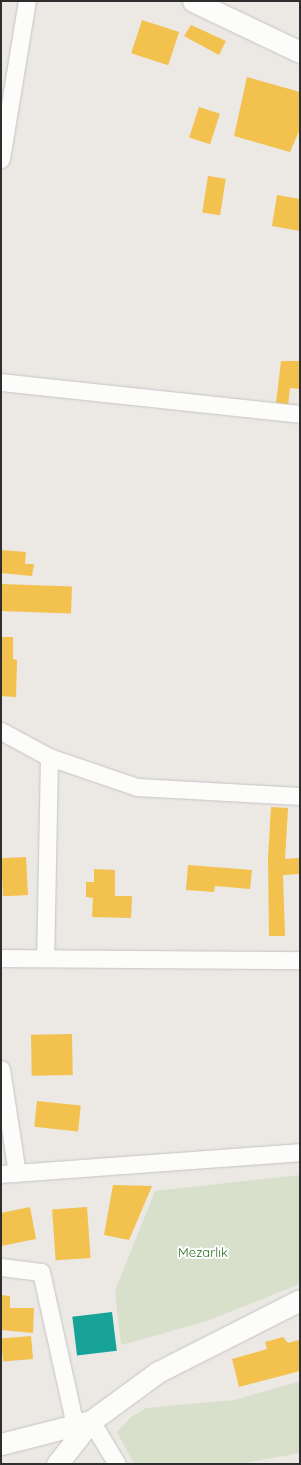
<!DOCTYPE html>
<html>
<head>
<meta charset="utf-8">
<style>
	body { margin:0 }
	#map { position:relative; width:301px; height:1465px; overflow:hidden; background:#ece8e4; font-family:Quicksand,sans-serif }
	div>[style] { position:absolute }
	[style*='--x'] { left:calc(var(--x)*1px); top:calc(var(--y)*1px); width:calc(var(--w)*1px); rotate:calc(var(--a)*1deg) }
	.cemetery>* { inset:0; background:#d8e0cc }
	.homes>* { inset:0; background:#f2c14e; transform-origin:0 0 }
	.public>* { inset:0; background:#17a398; transform-origin:0 0 }
	.roads { filter:drop-shadow(0 0 1px #c5c4c5) drop-shadow(0 0 1px #c5c4c5) }
	.minor>* { height:17px; margin:-8.5px; padding:0 8.5px; transform-origin:8.5px; border-radius:8.5px; background:#fcfcfb }
	.tertiary>* { height:21px; margin:-10.5px; padding:0 10.5px; transform-origin:10.5px; border-radius:10.5px; background:#fcfcfb }
	span { translate:-50% -50%; white-space:nowrap; text-align:center; line-height:1.15; -webkit-text-stroke:4px #fff; paint-order:stroke }
	.park-label { font-size:13px; color:#2c6e1b }
	.frame { position:absolute; inset:0; border:2px solid #2e2e2e; pointer-events:none }
</style>
</head>
<body>
<div id="map">
	<div class="cemetery">
		<div style="clip-path:polygon(300px 1175px,300px 1284px,204px 1322px,121px 1345px,115px 1291px,155px 1191px)"></div>
		<div style="clip-path:polygon(300px 1381px,300px 1453px,238px 1464px,134px 1464px,117px 1432px,131px 1417px,146px 1408px,234px 1400px)"></div>
	</div>
	<div class="homes">
		<div style="left:142px;top:20px;width:39px;height:35px;rotate:18deg"></div>
		<div style="clip-path:polygon(191px 25px,226px 41px,219px 55px,184px 36px)"></div>
		<div style="clip-path:polygon(247px 77px,300px 92px,300px 129px,290px 152px,234px 136px)"></div>
		<div style="left:199px;top:107px;width:22px;height:32px;rotate:18deg"></div>
		<div style="left:208px;top:176px;width:18px;height:37px;rotate:9deg"></div>
		<div style="clip-path:polygon(277px 195px,300px 199px,300px 231px,272px 226px)"></div>
		<div style="clip-path:polygon(281px 361px,300px 361px,300px 389px,290px 388px,288px 406px,276px 403px)"></div>
		<div style="clip-path:polygon(1px 550px,26px 552px,25px 564px,34px 564px,32px 576px,1px 573px)"></div>
		<div style="left:1px;top:584px;width:71px;height:27px;rotate:2deg"></div>
		<div style="clip-path:polygon(1px 637px,13px 637px,13px 659px,17px 660px,16px 697px,1px 696px)"></div>
		<div style="clip-path:polygon(271px 807px,288px 808px,285px 859px,300px 858px,300px 874px,283px 875px,285px 936px,269px 936px,268px 858px)"></div>
		<div style="left:26px;top:857px;width:38px;height:25px;rotate:87deg"></div>
		<div style="clip-path:polygon(188px 865px,252px 870px,250px 889px,215px 886px,214px 892px,186px 890px)"></div>
		<div style="clip-path:polygon(94px 869px,115px 870px,115px 896px,132px 896px,131px 918px,92px 917px,93px 898px,86px 897px,86px 882px,94px 882px)"></div>
		<div style="left:72px;top:1034px;width:41px;height:41px;rotate:89deg"></div>
		<div style="left:37px;top:1101px;width:44px;height:26px;rotate:6deg"></div>
		<div style="clip-path:polygon(113px 1185px,152px 1186px,129px 1240px,104px 1235px)"></div>
		<div style="clip-path:polygon(30px 1207px,36px 1239px,1px 1246px,1px 1213px)"></div>
		<div style="left:87px;top:1207px;width:51px;height:35px;rotate:86deg"></div>
		<div style="clip-path:polygon(1px 1295px,10px 1296px,10px 1308px,34px 1308px,33px 1333px,1px 1330px)"></div>
		<div style="left:31px;top:1336px;width:23px;height:30px;rotate:85deg"></div>
		<div style="clip-path:polygon(283px 1337px,288px 1343px,299px 1340px,300px 1371px,239px 1387px,232px 1359px,267px 1349px,265px 1342px)"></div>
	</div>
	<div class="public">
		<div style="left:112px;top:1312px;width:39px;height:40px;rotate:83deg"></div>
	</div>
	<div class="roads">
		<div class="minor">
			<div style="--x:1;--y:159;--w:160;--a:-80.7"></div>
			<div style="--x:1;--y:382;--w:301;--a:6.1"></div>
			<div style="--x:1;--y:731;--w:55;--a:28.4"></div>
			<div style="--x:49;--y:757;--w:201;--a:91.1"></div>
			<div style="--x:49;--y:757;--w:93;--a:18.8"></div>
			<div style="--x:137;--y:787;--w:163;--a:3.2"></div>
			<div style="--x:1;--y:958;--w:299;--a:0.4"></div>
			<div style="--x:1;--y:1069;--w:105;--a:81.3"></div>
			<div style="--x:1;--y:1174;--w:300;--a:-4.2"></div>
			<div style="--x:1;--y:1267;--w:40;--a:7.1"></div>
			<div style="--x:41;--y:1272;--w:157;--a:77.5"></div>
			<div style="--x:91;--y:1421;--w:50;--a:58.8"></div>
		</div>
		<div class="tertiary">
			<div style="--x:193;--y:1;--w:119;--a:25.5"></div>
			<div style="--x:1;--y:1444;--w:93;--a:-14.3"></div>
			<div style="--x:57;--y:1464;--w:55;--a:-51.7"></div>
			<div style="--x:91;--y:1421;--w:83;--a:-36.2"></div>
			<div style="--x:158;--y:1372;--w:159;--a:-26.9"></div>
		</div>
	</div>
	<div class="park-label">
		<span style="left:203px;top:1252px">Mezarlık</span>
	</div>
	<div class="frame"></div>
</div>
</body>
</html>
